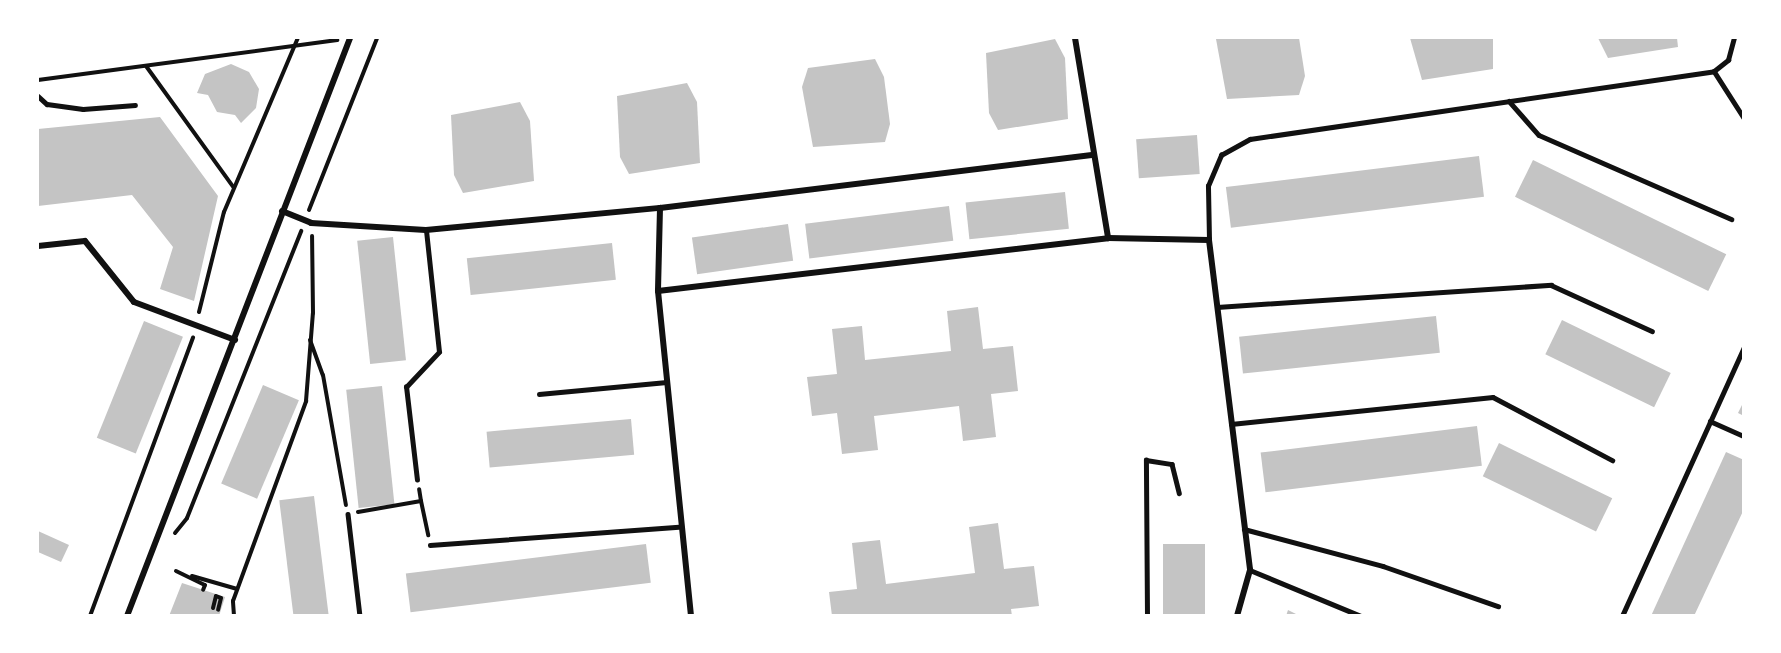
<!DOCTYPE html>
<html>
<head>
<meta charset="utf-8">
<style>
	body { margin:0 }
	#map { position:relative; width:1781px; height:653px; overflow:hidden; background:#fff; font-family:Montserrat,sans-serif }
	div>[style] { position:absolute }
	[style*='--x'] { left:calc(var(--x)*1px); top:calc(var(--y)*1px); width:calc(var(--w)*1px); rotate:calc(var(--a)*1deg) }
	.building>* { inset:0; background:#c4c4c4; transform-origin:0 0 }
	.path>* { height:4px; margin:-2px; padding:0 2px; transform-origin:2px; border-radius:2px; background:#111 }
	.service>* { height:4.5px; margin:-2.25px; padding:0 2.25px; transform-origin:2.25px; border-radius:2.25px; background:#111 }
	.minor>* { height:6px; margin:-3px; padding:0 3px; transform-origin:3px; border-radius:3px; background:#111 }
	span { translate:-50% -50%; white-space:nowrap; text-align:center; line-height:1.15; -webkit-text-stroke:4.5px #fff; paint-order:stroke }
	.frame { position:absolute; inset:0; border:39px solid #fff; pointer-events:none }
</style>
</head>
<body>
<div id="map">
	<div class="building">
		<div style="clip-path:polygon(1299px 38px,1305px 76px,1299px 95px,1227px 99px,1216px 39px)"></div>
		<div style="clip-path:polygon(1410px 38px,1493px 38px,1493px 69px,1422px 80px)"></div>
		<div style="clip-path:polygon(1598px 38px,1677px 38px,1678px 47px,1608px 58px)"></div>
		<div style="clip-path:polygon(1055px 39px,1065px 58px,1068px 119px,998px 130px,989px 113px,986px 53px)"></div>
		<div style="clip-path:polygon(875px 59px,884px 77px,890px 124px,885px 142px,813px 147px,802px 87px,808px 68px)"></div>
		<div style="clip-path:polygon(231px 64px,249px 72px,259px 89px,256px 108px,241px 123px,235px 115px,217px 112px,208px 95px,197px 93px,205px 74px)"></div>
		<div style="clip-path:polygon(687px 83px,697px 102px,700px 163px,629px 174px,620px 157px,617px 96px)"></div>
		<div style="clip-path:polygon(520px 102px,530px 121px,534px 181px,463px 193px,454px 175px,451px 115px)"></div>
		<div style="clip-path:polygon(160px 117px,218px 196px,194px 301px,160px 289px,173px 247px,132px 195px,38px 206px,38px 129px)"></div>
		<div style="left:1197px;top:135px;width:39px;height:61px;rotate:86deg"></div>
		<div style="left:1479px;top:156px;width:41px;height:255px;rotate:83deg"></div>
		<div style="left:1533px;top:160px;width:215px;height:41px;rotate:26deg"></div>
		<div style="left:1065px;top:192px;width:37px;height:100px;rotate:84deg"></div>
		<div style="left:949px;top:206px;width:35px;height:145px;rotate:83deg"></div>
		<div style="left:788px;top:224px;width:37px;height:97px;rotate:82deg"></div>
		<div style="left:393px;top:237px;width:124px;height:36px;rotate:84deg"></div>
		<div style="left:612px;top:243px;width:37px;height:146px;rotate:84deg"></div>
		<div style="clip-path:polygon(978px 307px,983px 349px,1013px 346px,1018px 391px,991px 394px,996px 437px,963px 441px,959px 406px,874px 416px,878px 450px,842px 454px,837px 413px,812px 416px,807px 377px,837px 374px,832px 329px,862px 326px,865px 360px,951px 351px,947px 311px)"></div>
		<div style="left:1436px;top:316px;width:37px;height:198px;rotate:84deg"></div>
		<div style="left:1562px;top:320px;width:121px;height:38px;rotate:26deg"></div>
		<div style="left:144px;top:321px;width:42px;height:126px;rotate:22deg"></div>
		<div style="left:263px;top:385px;width:39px;height:107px;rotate:23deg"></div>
		<div style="left:382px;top:386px;width:119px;height:36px;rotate:84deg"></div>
		<div style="clip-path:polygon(1744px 401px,1744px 416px,1738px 413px)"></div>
		<div style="left:631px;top:419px;width:36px;height:145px;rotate:85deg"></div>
		<div style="left:1477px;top:426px;width:40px;height:218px;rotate:83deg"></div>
		<div style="left:1499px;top:443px;width:126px;height:37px;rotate:26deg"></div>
		<div style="clip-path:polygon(1726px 452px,1744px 460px,1744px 509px,1694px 616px,1651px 616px)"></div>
		<div style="left:314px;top:496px;width:121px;height:35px;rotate:83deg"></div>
		<div style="clip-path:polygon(998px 523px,1004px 569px,1034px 566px,1039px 606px,1011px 609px,1012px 616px,832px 616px,829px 592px,857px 589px,852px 543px,880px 540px,886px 584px,975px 573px,969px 527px)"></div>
		<div style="clip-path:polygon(38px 531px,69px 545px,61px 562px,38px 552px)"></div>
		<div style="left:646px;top:544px;width:39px;height:242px;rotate:83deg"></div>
		<div style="left:1163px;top:544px;width:42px;height:72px"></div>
		<div style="clip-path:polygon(182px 583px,225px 597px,219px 616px,169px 616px)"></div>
		<div style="clip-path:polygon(1288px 610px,1300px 616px,1286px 616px)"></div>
	</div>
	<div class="path">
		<div style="--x:146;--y:66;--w:150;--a:54.2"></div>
		<div style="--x:38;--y:80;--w:302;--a:-7.6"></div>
		<div style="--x:309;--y:210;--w:185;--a:-68.4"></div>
		<div style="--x:199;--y:312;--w:103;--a:-76"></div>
		<div style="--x:224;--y:212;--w:189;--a:-67"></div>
		<div style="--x:310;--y:340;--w:37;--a:70"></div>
		<div style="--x:323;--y:375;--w:132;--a:80"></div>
		<div style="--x:421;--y:501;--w:35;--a:78"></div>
		<div style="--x:358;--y:512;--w:64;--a:-9.9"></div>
		<div style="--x:421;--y:501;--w:12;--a:-99"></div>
		<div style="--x:175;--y:533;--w:19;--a:-51"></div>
		<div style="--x:187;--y:518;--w:309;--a:-68.3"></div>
		<div style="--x:176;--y:571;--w:32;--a:26"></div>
		<div style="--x:205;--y:585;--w:5;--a:112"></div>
		<div style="--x:192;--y:576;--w:47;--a:16.1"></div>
		<div style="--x:213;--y:608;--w:12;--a:-76"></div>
		<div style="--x:216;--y:596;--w:5;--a:22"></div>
		<div style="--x:221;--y:598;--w:12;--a:104"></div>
		<div style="--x:90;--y:616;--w:297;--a:-69.7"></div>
		<div style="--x:234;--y:616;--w:15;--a:-94"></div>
		<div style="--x:233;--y:601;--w:213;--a:-69.9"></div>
		<div style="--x:306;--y:401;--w:88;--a:-85.5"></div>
		<div style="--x:313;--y:313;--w:77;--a:-90.7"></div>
	</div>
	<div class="service">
		<div style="--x:1714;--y:71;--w:56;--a:57.4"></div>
		<div style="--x:38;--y:96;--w:12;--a:42"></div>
		<div style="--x:47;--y:104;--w:36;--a:8"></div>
		<div style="--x:83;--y:109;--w:52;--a:-4.4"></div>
		<div style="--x:1509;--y:101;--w:45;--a:48.6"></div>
		<div style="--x:1539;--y:135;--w:210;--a:23.6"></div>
		<div style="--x:1209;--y:240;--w:54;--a:-91.1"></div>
		<div style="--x:1208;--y:186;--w:34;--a:-67"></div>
		<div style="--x:1221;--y:155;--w:33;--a:-29"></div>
		<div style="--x:1250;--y:139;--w:469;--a:-8.3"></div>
		<div style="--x:1714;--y:71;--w:18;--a:-38"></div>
		<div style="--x:1728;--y:60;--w:23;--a:-75"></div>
		<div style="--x:1217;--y:307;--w:335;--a:-3.8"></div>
		<div style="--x:1551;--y:285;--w:111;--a:24.5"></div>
		<div style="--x:539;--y:394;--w:128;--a:-5.4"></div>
		<div style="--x:1710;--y:421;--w:37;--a:24"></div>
		<div style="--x:1231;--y:424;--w:263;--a:-5.9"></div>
		<div style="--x:1493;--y:397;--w:135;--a:27.9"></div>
		<div style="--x:417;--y:480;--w:94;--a:-96.7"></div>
		<div style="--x:406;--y:387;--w:48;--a:-46.7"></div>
		<div style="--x:439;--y:352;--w:123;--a:-96.1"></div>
		<div style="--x:348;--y:514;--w:103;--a:83.3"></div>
		<div style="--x:1244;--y:529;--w:144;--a:14.9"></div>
		<div style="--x:1383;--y:566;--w:122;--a:19.2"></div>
		<div style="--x:430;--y:545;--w:249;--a:-4.2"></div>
		<div style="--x:1250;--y:570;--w:120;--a:22.5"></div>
		<div style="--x:1147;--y:616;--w:156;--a:-90.4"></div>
		<div style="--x:1146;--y:460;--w:26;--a:9"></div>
		<div style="--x:1172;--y:464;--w:30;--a:76"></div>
		<div style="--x:1622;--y:616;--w:295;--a:-65.6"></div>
	</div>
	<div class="minor">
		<div style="--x:1075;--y:38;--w:203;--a:80.6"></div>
		<div style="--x:1108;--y:238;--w:101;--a:1.1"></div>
		<div style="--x:1209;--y:240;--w:333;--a:82.9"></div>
		<div style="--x:1250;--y:570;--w:48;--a:105.8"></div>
		<div style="--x:660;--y:208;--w:83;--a:91.4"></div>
		<div style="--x:658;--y:291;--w:327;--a:84.2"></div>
		<div style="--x:282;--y:211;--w:31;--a:22"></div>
		<div style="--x:311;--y:223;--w:115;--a:3.5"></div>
		<div style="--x:426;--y:230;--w:235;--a:-5.4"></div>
		<div style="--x:660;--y:208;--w:435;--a:-7"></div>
		<div style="--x:38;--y:246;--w:47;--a:-6.1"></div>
		<div style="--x:85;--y:241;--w:78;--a:51.2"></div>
		<div style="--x:134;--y:302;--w:108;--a:20.6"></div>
		<div style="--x:658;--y:291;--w:453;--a:-6.7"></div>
		<div style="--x:127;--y:616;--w:620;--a:-68.9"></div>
	</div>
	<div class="frame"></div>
</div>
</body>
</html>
